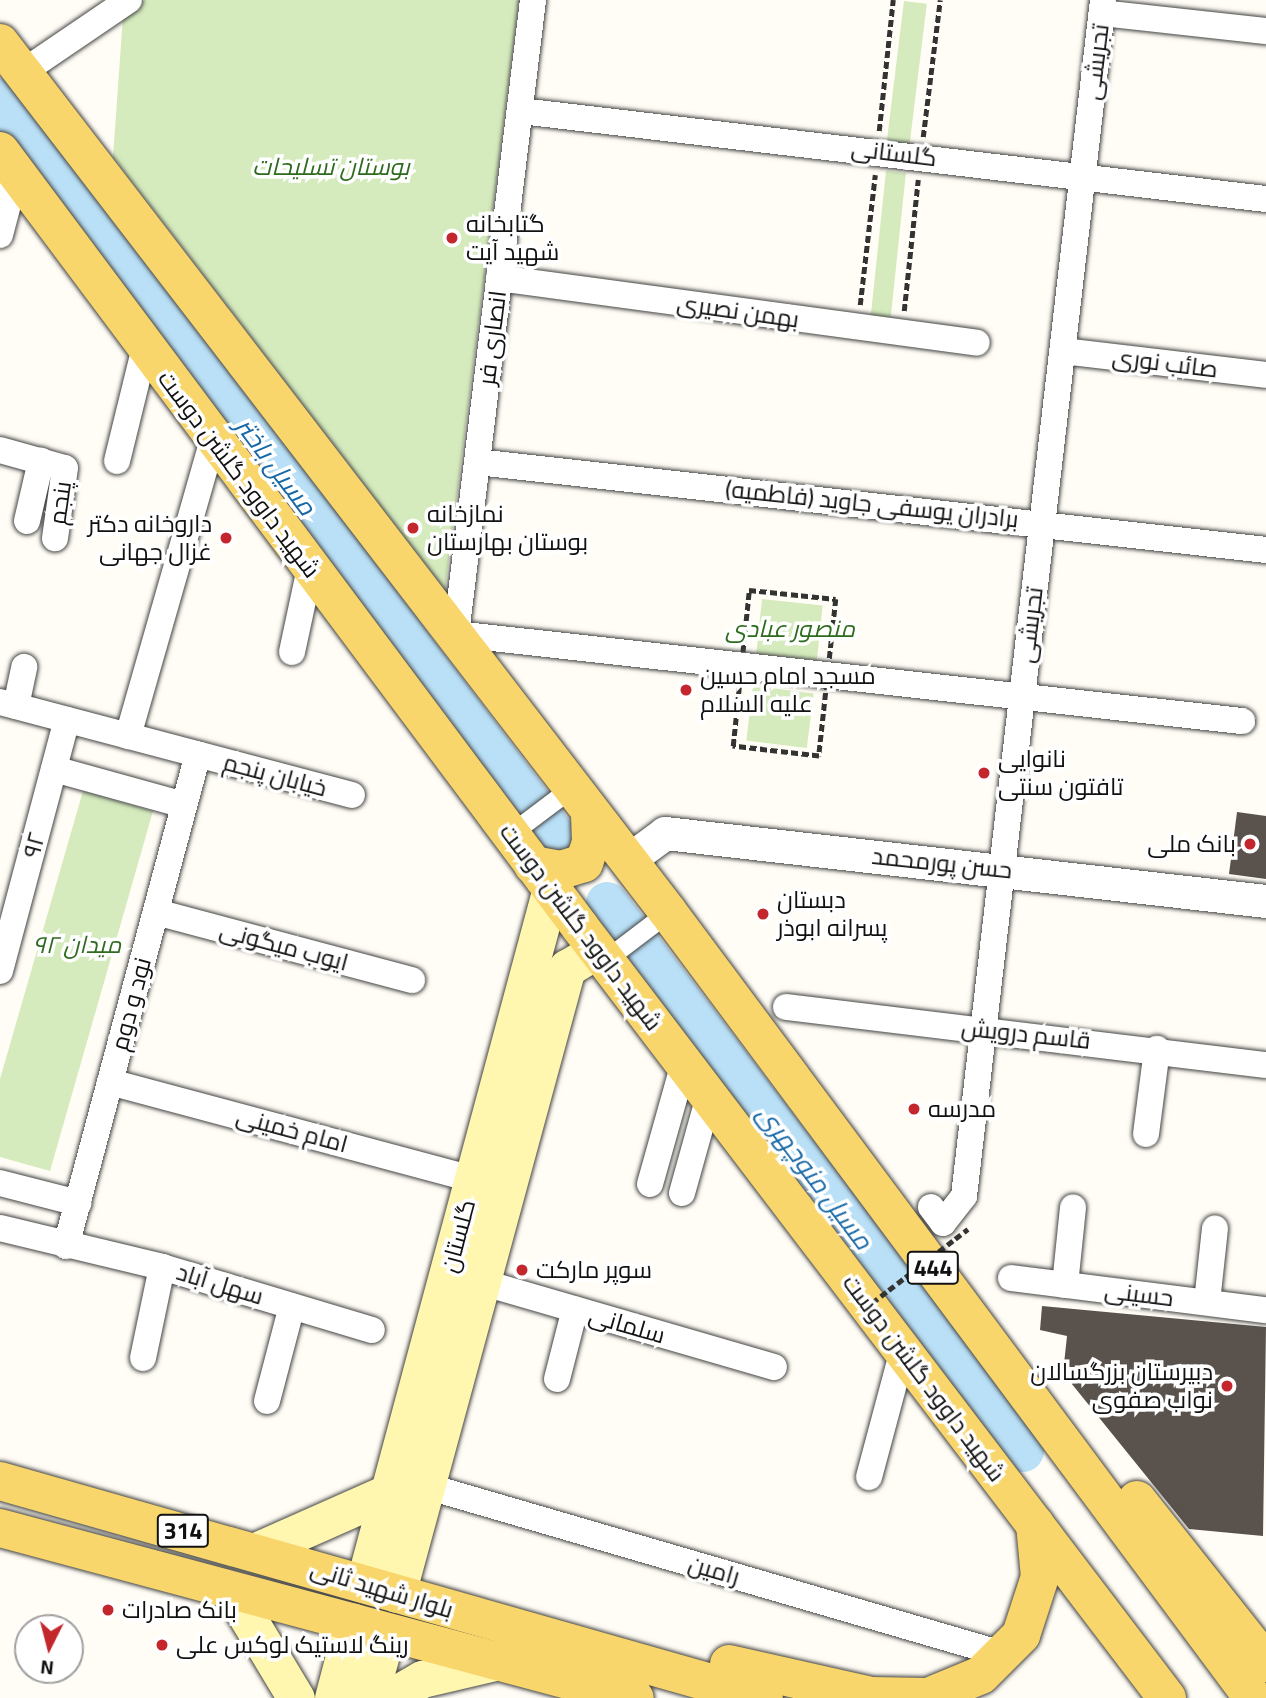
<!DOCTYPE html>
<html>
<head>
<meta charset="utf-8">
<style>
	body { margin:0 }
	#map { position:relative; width:1266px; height:1698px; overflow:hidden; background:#fffdf5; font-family:Georgia,Cairo,serif }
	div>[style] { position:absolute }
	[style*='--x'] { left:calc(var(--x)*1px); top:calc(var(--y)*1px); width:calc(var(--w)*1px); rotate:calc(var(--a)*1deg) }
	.green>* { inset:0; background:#d5ebbd; transform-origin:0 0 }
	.river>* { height:42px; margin:-21px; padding:0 21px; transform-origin:21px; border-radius:21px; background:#b9e0f7 }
	.building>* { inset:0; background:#5a524d }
	.path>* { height:4.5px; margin-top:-2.25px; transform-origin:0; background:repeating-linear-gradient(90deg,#333 0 7px,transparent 0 10.5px) }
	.roads { filter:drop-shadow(0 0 2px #444) drop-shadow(0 0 2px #444) }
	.pedestrian>* { height:19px; margin:-9.5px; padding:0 9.5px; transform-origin:9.5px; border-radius:9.5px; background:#fff }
	.minor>* { height:26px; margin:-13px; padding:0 13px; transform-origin:13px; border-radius:13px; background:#fff }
	.tertiary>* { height:33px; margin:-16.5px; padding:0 16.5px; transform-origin:16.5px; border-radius:16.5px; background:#fff }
	.secondary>* { height:37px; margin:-18.5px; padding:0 18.5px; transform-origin:18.5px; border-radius:18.5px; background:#fff6b0 }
	.primary>* { height:38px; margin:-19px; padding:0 19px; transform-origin:19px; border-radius:19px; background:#f9d66b }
	.path-bridge>* { height:4.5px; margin-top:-2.25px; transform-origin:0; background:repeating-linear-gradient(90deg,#333 0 7px,transparent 0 10.5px) }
	.dots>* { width:19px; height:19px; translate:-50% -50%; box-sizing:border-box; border:4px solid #fff; border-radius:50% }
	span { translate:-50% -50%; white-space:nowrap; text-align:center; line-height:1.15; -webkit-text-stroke:7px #fff; paint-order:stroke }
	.shield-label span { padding:2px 5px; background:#fff; border:2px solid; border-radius:5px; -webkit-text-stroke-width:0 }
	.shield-label { font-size:23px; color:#111; font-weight:700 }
	.street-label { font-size:24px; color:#111 }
	.park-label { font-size:24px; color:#2f6b1f; font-style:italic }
	.poi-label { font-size:24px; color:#111 }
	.left { translate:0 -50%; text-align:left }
	.right { translate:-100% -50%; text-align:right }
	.water-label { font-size:26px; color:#1768a6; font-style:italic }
	.north { position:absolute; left:14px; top:1614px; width:70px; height:70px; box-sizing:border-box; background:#fff; border:2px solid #a0a0a0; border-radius:50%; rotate:186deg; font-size:19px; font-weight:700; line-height:28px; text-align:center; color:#111 }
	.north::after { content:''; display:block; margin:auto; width:24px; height:32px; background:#c4262e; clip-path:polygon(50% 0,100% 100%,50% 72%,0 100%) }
</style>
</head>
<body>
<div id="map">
	<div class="green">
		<div style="clip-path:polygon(145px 0,519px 0,445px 590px,113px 157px,123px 16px)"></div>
		<div style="left:904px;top:1px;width:23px;height:148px;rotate:7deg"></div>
		<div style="left:886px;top:171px;width:20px;height:145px;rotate:6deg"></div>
		<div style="left:762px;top:599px;width:61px;height:55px;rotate:6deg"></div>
		<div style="left:753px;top:686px;width:61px;height:55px;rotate:7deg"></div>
		<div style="clip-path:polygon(83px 791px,153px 811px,50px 1171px,0 1157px,0 1079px)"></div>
	</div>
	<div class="river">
		<div style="--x:0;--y:99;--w:919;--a:53.01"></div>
		<div style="--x:607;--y:903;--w:688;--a:52.8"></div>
	</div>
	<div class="building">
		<div style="clip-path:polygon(1237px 812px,1266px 816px,1266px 879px,1229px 874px)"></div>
		<div style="clip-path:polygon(1042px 1306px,1266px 1327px,1263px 1536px,1189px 1529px,1063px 1373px,1067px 1336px,1040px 1330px)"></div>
	</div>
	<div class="path">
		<div style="--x:879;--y:131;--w:132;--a:-83.9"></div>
		<div style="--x:923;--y:137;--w:138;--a:-82.9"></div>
		<div style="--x:860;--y:305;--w:131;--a:-83.4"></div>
		<div style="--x:904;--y:311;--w:132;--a:-83.9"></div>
		<div style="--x:749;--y:590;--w:87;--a:5.9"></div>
		<div style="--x:836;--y:599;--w:158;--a:96.2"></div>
		<div style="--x:819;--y:756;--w:87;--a:-173.4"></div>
		<div style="--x:733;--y:746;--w:157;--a:-84.1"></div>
	</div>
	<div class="roads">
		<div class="pedestrian">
			<div style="--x:510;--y:834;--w:76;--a:-37"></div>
			<div style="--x:605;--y:960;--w:79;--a:-37.3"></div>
		</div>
		<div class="minor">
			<div style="--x:533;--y:0;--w:639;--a:96.92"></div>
			<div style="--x:456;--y:634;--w:791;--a:6.32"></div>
			<div style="--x:1102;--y:13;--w:165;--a:6.3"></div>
			<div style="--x:23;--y:72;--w:128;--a:-34.2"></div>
			<div style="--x:521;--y:111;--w:750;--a:6.74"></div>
			<div style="--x:0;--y:235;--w:63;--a:-75.3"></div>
			<div style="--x:499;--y:278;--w:482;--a:7.7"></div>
			<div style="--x:1063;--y:351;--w:204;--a:6.7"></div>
			<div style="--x:0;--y:450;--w:67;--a:15.5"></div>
			<div style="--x:65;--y:468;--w:71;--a:98.1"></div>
			<div style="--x:117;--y:461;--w:117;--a:-76.2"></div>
			<div style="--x:477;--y:462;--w:794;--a:6.36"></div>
			<div style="--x:27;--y:521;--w:62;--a:-76.9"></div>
			<div style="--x:292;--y:652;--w:86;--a:-77.9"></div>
			<div style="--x:0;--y:702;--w:364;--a:14.8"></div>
			<div style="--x:16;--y:706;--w:40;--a:-78"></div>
			<div style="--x:128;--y:736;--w:309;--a:-74"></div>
			<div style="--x:54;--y:769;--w:135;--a:15.5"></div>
			<div style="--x:156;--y:912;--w:265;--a:14.9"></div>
			<div style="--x:0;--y:971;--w:260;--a:-75.1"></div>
			<div style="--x:786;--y:1007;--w:483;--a:6.9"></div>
			<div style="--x:110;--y:1082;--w:376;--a:15"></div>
			<div style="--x:1146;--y:1134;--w:86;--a:-82.6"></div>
			<div style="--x:0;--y:1183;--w:81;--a:14.4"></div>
			<div style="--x:650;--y:1184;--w:126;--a:-74.3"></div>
			<div style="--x:682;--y:1193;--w:101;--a:-74.4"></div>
			<div style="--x:931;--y:1207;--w:20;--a:53"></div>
			<div style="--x:943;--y:1223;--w:34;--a:-52"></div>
			<div style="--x:964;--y:1196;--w:1204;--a:-83.37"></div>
			<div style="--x:0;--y:1228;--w:167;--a:13.5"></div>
			<div style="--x:162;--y:1267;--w:219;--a:16.7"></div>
			<div style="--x:66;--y:1246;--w:509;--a:-74.98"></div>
			<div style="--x:1011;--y:1278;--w:257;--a:7.2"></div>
			<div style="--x:481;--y:1282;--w:305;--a:16.2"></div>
			<div style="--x:1065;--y:1285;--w:78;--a:-84.1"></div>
			<div style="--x:1207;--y:1302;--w:74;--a:-83.8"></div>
			<div style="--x:143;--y:1358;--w:93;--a:-78.2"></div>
			<div style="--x:557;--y:1379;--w:72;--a:-75.6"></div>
			<div style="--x:267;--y:1401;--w:98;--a:-75.3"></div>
			<div style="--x:869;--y:1477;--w:131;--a:-75"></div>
			<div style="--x:426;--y:1486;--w:600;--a:16.26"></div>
		</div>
		<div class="tertiary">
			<div style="--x:627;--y:861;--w:47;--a:-36.4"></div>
			<div style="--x:665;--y:833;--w:605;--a:6.46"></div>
		</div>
		<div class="secondary">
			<div style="--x:256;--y:1551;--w:145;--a:-23.9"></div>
			<div style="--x:364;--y:1584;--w:721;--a:-74.96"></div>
			<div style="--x:231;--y:1590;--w:126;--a:59"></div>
			<div style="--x:397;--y:1594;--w:649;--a:-74.81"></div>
			<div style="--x:567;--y:968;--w:35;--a:-31"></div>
			<div style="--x:333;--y:1698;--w:79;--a:-75.3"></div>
			<div style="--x:369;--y:1698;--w:68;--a:-74.7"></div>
			<div style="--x:389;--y:1698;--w:38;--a:-30"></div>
			<div style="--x:422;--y:1679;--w:79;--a:-13.2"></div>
		</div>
		<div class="primary">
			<div style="--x:0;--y:43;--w:1096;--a:52.45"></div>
			<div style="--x:668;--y:912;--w:980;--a:53.34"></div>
			<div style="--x:0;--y:151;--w:969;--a:53.22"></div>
			<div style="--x:580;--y:927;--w:969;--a:52.72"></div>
			<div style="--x:533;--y:865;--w:28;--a:10"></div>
			<div style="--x:561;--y:870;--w:24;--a:-17"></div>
			<div style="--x:584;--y:863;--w:21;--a:-71"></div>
			<div style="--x:591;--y:843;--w:31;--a:-92"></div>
			<div style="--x:0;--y:1481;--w:794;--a:15.86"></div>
			<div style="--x:1137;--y:1500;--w:208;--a:51.6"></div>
			<div style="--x:0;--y:1528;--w:657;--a:14.99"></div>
			<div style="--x:729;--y:1664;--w:146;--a:12.7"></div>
			<div style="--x:871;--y:1696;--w:57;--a:1"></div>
			<div style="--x:928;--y:1697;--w:57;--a:-22.5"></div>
			<div style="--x:981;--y:1675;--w:57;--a:-45"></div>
			<div style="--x:1021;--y:1635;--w:61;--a:-71.9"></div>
			<div style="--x:1040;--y:1577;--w:53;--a:-95.4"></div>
		</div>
	</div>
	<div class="path-bridge">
		<div style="--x:864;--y:1309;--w:131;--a:-37.6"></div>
	</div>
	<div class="dots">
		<div style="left:452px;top:238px;background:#c4262e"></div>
		<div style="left:413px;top:528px;background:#c4262e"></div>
		<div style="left:226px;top:538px;background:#c4262e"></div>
		<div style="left:686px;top:690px;background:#c4262e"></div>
		<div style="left:984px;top:773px;background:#c4262e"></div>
		<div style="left:1250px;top:844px;background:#c4262e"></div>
		<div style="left:763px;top:914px;background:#c4262e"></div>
		<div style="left:914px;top:1109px;background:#c4262e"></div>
		<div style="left:522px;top:1270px;background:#c4262e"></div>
		<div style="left:1227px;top:1386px;background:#c4262e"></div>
		<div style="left:108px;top:1610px;background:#c4262e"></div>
		<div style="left:162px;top:1645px;background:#c4262e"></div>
	</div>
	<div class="shield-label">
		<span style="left:933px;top:1268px">444</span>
		<span style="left:183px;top:1531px">314</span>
	</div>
	<div class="street-label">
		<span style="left:1096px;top:62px;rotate:-83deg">تجریشی</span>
		<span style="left:894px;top:153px;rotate:7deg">گلستانی</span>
		<span style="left:738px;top:311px;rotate:8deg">بهمن نصیری</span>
		<span style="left:492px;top:338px;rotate:-83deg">انصاری فر</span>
		<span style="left:1165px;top:363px;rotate:7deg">صائب نوری</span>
		<span style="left:239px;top:474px;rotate:53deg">شهید داوود گلشن دوست</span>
		<span style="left:60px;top:503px;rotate:-82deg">پنجم</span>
		<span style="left:872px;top:504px;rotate:6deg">برادران یوسفی جاوید (فاطمیه)</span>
		<span style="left:1030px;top:625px;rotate:-83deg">تجریشی</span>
		<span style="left:275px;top:775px;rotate:15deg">خیابان پنجم</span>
		<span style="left:34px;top:845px;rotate:-75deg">۹۲</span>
		<span style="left:942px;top:863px;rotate:6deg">حسن پورمحمد</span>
		<span style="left:581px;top:927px;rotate:53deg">شهید داوود گلشن دوست</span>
		<span style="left:284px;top:946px;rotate:15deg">ایوب میگونی</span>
		<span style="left:131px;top:1004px;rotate:-75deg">نود و دوم</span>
		<span style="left:1026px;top:1034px;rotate:6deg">قاسم درویش</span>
		<span style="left:292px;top:1130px;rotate:15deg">امام خمینی</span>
		<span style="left:458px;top:1236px;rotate:-75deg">گلستان</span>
		<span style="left:220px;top:1284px;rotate:17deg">سهل آباد</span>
		<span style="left:1139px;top:1294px;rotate:7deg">حسینی</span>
		<span style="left:627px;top:1325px;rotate:16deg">سلمانی</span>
		<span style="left:924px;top:1378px;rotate:53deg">شهید داوود گلشن دوست</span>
		<span style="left:714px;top:1570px;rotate:16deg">رامین</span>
		<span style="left:382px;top:1589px;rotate:17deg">بلوار شهید ثانی</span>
	</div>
	<div class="park-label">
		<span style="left:331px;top:167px">بوستان تسلیحات</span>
		<span style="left:790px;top:629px">منصور عبادی</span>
		<span style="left:77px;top:945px">میدان ۹۲</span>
	</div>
	<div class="poi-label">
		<span class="left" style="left:466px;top:238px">گتابخانه<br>شهید آیت</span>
		<span class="left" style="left:427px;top:528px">نمازخانه<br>بوستان بهارستان</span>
		<span class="right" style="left:212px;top:538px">داروخانه دکتر<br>غزال جهانی</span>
		<span class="left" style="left:700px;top:690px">مسجد امام حسین<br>علیه السلام</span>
		<span class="left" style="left:998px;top:773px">نانوایی<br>تافتون سنتی</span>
		<span class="right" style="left:1236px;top:844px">بانک ملی</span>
		<span class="left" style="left:777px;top:914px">دبستان<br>پسرانه ابوذر</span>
		<span class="left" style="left:928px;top:1109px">مدرسه</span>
		<span class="left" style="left:536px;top:1270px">سوپر مارکت</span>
		<span class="right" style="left:1213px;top:1386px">دبیرستان بزرگسالان<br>نواب صفوی</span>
		<span class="left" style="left:122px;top:1610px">بانک صادرات</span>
		<span class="left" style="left:176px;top:1645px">رینگ لاستیک لوکس علی</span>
	</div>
	<div class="water-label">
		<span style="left:276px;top:466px;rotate:53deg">مسیل باختر</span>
		<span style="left:815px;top:1177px;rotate:53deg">مسیل منوچهری</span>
	</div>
	<div class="north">N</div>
</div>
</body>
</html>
